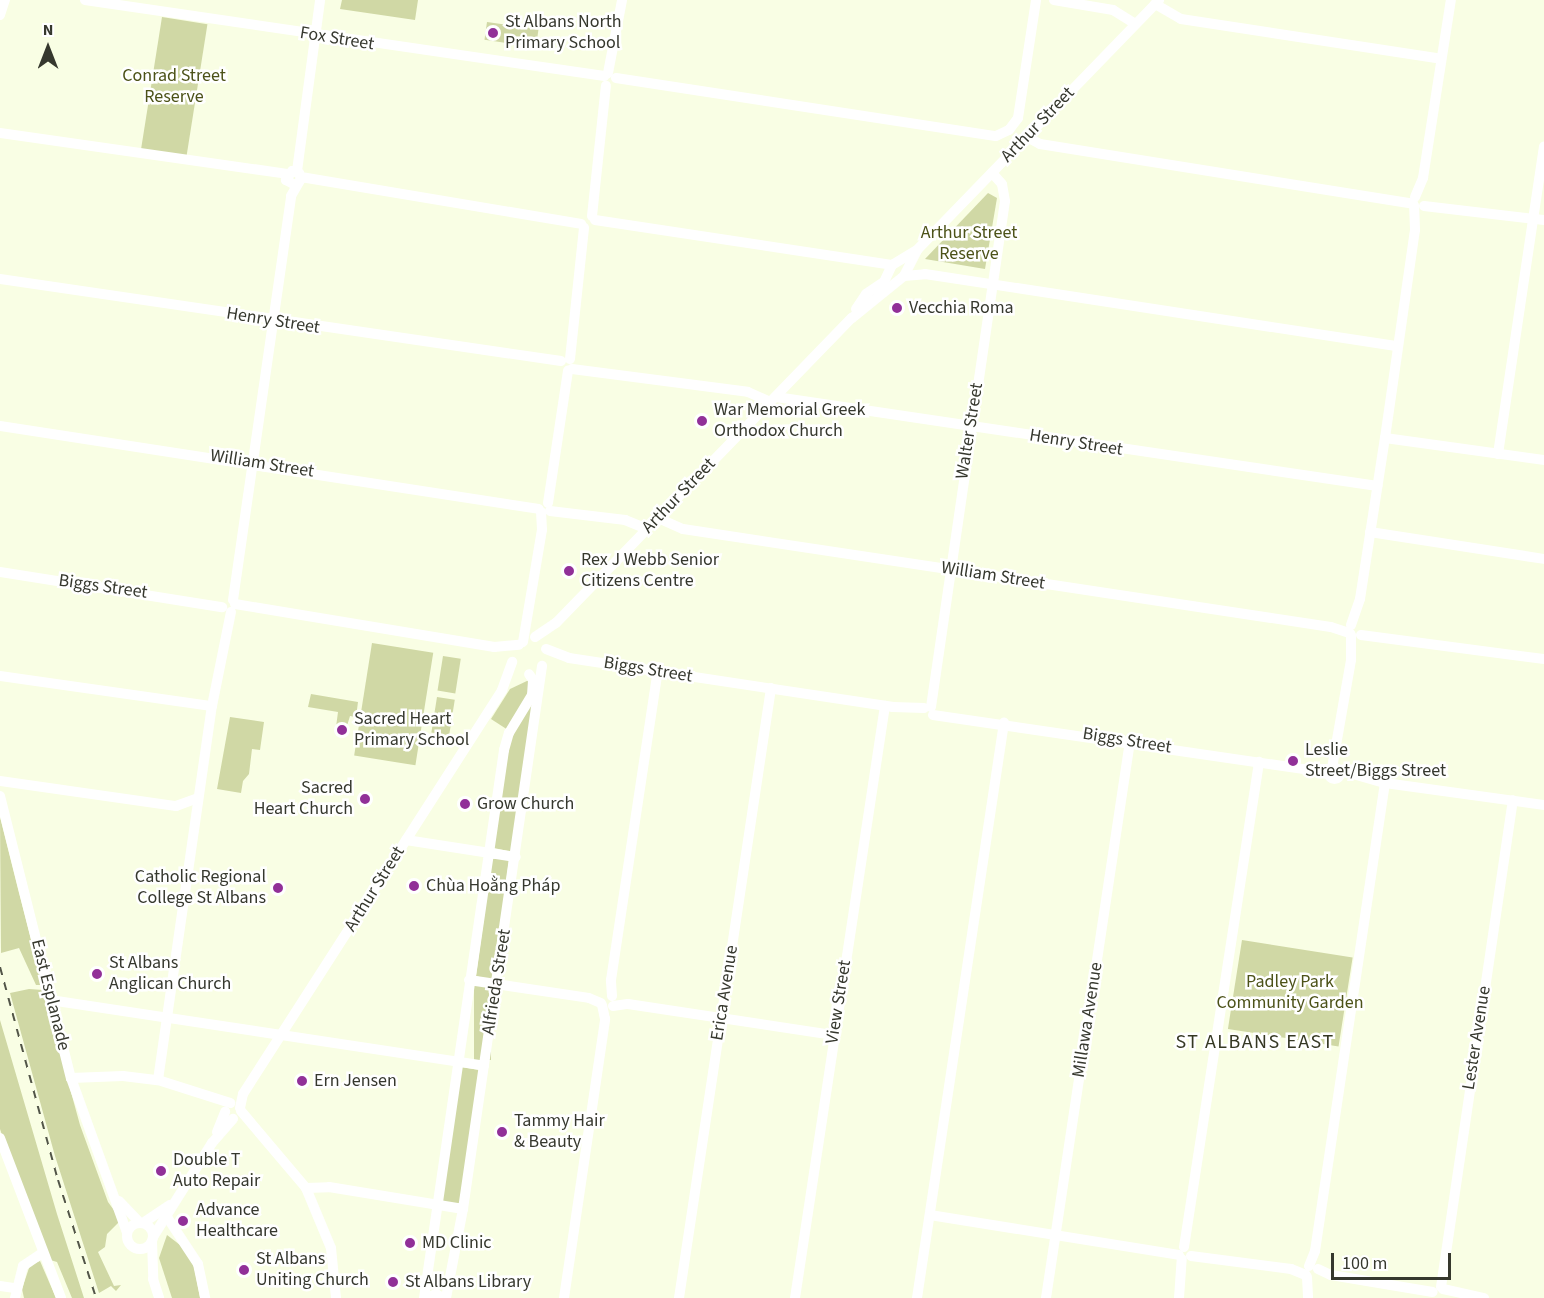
<!DOCTYPE html>
<html>
<head>
<meta charset="utf-8">
<style>
	body { margin:0 }
	#map { position:relative; width:1544px; height:1298px; overflow:hidden; background:#f9fee4; font-family:"Source Sans 3",sans-serif }
	div>[style] { position:absolute }
	[style*='--x'] { left:calc(var(--x)*1px); top:calc(var(--y)*1px); width:calc(var(--w)*1px); rotate:calc(var(--a)*1deg) }
	.green>* { inset:0; background:#d0d8a5; transform-origin:0 0 }
	.minor>* { height:10px; margin:-5px; padding:0 5px; transform-origin:5px; border-radius:5px; background:#fff }
	.minor>.ring { margin:-5px; padding:0; box-sizing:content-box; background:none; border:10px solid #fff; border-radius:50% }
	.rail>* { height:2px; margin-top:-1px; transform-origin:0; background:repeating-linear-gradient(90deg,#525548 0 8px,transparent 0 16px) }
	.dots>* { width:16px; height:16px; translate:-50% -50%; box-sizing:border-box; border:3px solid #fff; border-radius:50% }
	span { translate:-50% -50%; white-space:nowrap; text-align:center; line-height:1.15; -webkit-text-stroke:5px #fff; paint-order:stroke }
	.poi-label { font-size:18px; color:#36382e }
	.left { translate:0 -50%; text-align:left }
	.right { translate:-100% -50%; text-align:right }
	.street-label { font-size:18px; color:#36382e }
	.park-label { font-size:18px; color:#4c5218 }
	.neighbourhood-label { font-size:20px; color:#353823; letter-spacing:1.5px }
	.north { position:absolute; left:18px; top:18px; width:60px; height:60px; -webkit-text-stroke:4px #fff; paint-order:stroke; rotate:0deg; font-size:16px; font-weight:700; line-height:24px; text-align:center; color:#36382e }
	.north::after { content:''; display:block; margin:auto; width:21px; height:27px; background:#36382e; clip-path:polygon(50% 0,100% 100%,50% 72%,0 100%) }
	.scale { position:absolute; left:1331px; top:1253px; width:120px; height:27px; box-sizing:border-box; border:3px solid #36382e; border-top:0; padding-left:8px; font-size:18px; line-height:21px; white-space:nowrap; color:#36382e; -webkit-text-stroke:4px #fff; paint-order:stroke }
</style>
</head>
<body>
<div id="map">
	<div class="green">
		<div style="clip-path:polygon(342px 0,418px 0,415px 20px,340px 9px)"></div>
		<div style="left:162px;top:17px;width:46px;height:135px;rotate:9deg"></div>
		<div style="left:487px;top:22px;width:52px;height:18px;rotate:8deg"></div>
		<div style="clip-path:polygon(988px 193px,997px 198px,985px 269px,925px 259px)"></div>
		<div style="left:372px;top:643px;width:62px;height:114px;rotate:9deg"></div>
		<div style="left:443px;top:656px;width:18px;height:35px;rotate:9deg"></div>
		<div style="clip-path:polygon(529px 680px,531px 688px,508px 730px,491px 719px,510px 689px)"></div>
		<div style="clip-path:polygon(311px 694px,358px 702px,356px 717px,350px 716px,346px 729px,336px 727px,338px 712px,308px 707px)"></div>
		<div style="left:437px;top:697px;width:18px;height:36px;rotate:9deg"></div>
		<div style="clip-path:polygon(533px 701px,512px 852px,494px 848px,510px 739px)"></div>
		<div style="clip-path:polygon(230px 717px,264px 722px,260px 750px,252px 749px,249px 774px,243px 781px,241px 793px,217px 789px)"></div>
		<div style="clip-path:polygon(0 817px,19px 893px,43px 985px,36px 985px,19px 948px,1px 953px)"></div>
		<div style="clip-path:polygon(492px 859px,509px 859px,494px 978px,490px 980px,476px 976px)"></div>
		<div style="left:1242px;top:940px;width:112px;height:90px;rotate:9deg"></div>
		<div style="left:474px;top:986px;width:17px;height:74px"></div>
		<div style="clip-path:polygon(29px 989px,43px 990px,80px 1125px,108px 1202px,121px 1220px,107px 1234px,105px 1247px,98px 1252px,114px 1286px,121px 1285px,116px 1291px,111px 1286px,99px 1293px,55px 1156px,10px 993px)"></div>
		<div style="clip-path:polygon(0 1020px,57px 1214px,84px 1298px,72px 1298px,57px 1262px,47px 1259px,4px 1141px,0 1129px)"></div>
		<div style="clip-path:polygon(461px 1067px,479px 1070px,460px 1203px,445px 1204px,440px 1195px)"></div>
		<div style="clip-path:polygon(167px 1235px,184px 1248px,194px 1266px,200px 1298px,172px 1298px,159px 1258px)"></div>
		<div style="clip-path:polygon(40px 1261px,56px 1298px,24px 1298px,22px 1289px,30px 1265px)"></div>
	</div>
	<div class="minor">
		<div style="--x:85;--y:0;--w:525;--a:8.33"></div>
		<div style="--x:1054;--y:0;--w:60;--a:9.6"></div>
		<div style="--x:1113;--y:10;--w:26;--a:32"></div>
		<div style="--x:1155;--y:4;--w:30;--a:30"></div>
		<div style="--x:1181;--y:19;--w:263;--a:8.7"></div>
		<div style="--x:0;--y:15;--w:16;--a:-72"></div>
		<div style="--x:608;--y:73;--w:74;--a:-79.1"></div>
		<div style="--x:616;--y:78;--w:384;--a:8.7"></div>
		<div style="--x:996;--y:136;--w:14;--a:-25"></div>
		<div style="--x:1009;--y:130;--w:15;--a:-53"></div>
		<div style="--x:1018;--y:118;--w:119;--a:-81.3"></div>
		<div style="--x:0;--y:133;--w:290;--a:8.1"></div>
		<div style="--x:1027;--y:137;--w:15;--a:28"></div>
		<div style="--x:1040;--y:144;--w:378;--a:9.1"></div>
		<div style="--x:297;--y:171;--w:173;--a:-82.3"></div>
		<div style="--x:301;--y:177;--w:284;--a:9.5"></div>
		<div style="--x:1415;--y:197;--w:21;--a:-67"></div>
		<div style="--x:1423;--y:178;--w:180;--a:-81.1"></div>
		<div style="--x:1424;--y:206;--w:121;--a:6.7"></div>
		<div style="--x:592;--y:216;--w:131;--a:-83.9"></div>
		<div style="--x:595;--y:220;--w:300;--a:8.6"></div>
		<div style="--x:904;--y:276;--w:21;--a:-5"></div>
		<div style="--x:925;--y:274;--w:478;--a:8.7"></div>
		<div style="--x:0;--y:279;--w:567;--a:8.32"></div>
		<div style="--x:856;--y:309;--w:18;--a:-56"></div>
		<div style="--x:866;--y:294;--w:22;--a:-34"></div>
		<div style="--x:884;--y:282;--w:19;--a:-65"></div>
		<div style="--x:892;--y:265;--w:27;--a:-31"></div>
		<div style="--x:570;--y:359;--w:132;--a:-83.9"></div>
		<div style="--x:572;--y:369;--w:177;--a:7.4"></div>
		<div style="--x:748;--y:392;--w:24;--a:24"></div>
		<div style="--x:776;--y:397;--w:608;--a:8.42"></div>
		<div style="--x:0;--y:426;--w:545;--a:8.75"></div>
		<div style="--x:1385;--y:438;--w:161;--a:7.9"></div>
		<div style="--x:1498;--y:454;--w:311;--a:-81.5"></div>
		<div style="--x:548;--y:503;--w:134;--a:-81.4"></div>
		<div style="--x:550;--y:511;--w:76;--a:6.8"></div>
		<div style="--x:625;--y:520;--w:24;--a:22"></div>
		<div style="--x:658;--y:518;--w:27;--a:24"></div>
		<div style="--x:683;--y:529;--w:655;--a:8.6"></div>
		<div style="--x:1331;--y:627;--w:20;--a:18"></div>
		<div style="--x:1370;--y:532;--w:176;--a:8.8"></div>
		<div style="--x:0;--y:572;--w:225;--a:9"></div>
		<div style="--x:233;--y:600;--w:408;--a:-81.8"></div>
		<div style="--x:291;--y:196;--w:20;--a:-60"></div>
		<div style="--x:301;--y:179;--w:6;--a:-108"></div>
		<div style="--x:299;--y:173;--w:7;--a:-164"></div>
		<div style="--x:292;--y:171;--w:11;--a:124"></div>
		<div style="--x:286;--y:180;--w:10;--a:29"></div>
		<div style="--x:235;--y:604;--w:263;--a:9.4"></div>
		<div style="--x:494;--y:647;--w:25;--a:-5"></div>
		<div style="--x:1351;--y:625;--w:28;--a:-71"></div>
		<div style="--x:1360;--y:599;--w:163;--a:-81.2"></div>
		<div style="--x:1385;--y:438;--w:210;--a:-81.8"></div>
		<div style="--x:1415;--y:230;--w:24;--a:-92"></div>
		<div style="--x:1361;--y:635;--w:185;--a:7.5"></div>
		<div style="--x:535;--y:637;--w:25;--a:-34"></div>
		<div style="--x:556;--y:623;--w:425;--a:-45.9"></div>
		<div style="--x:852;--y:318;--w:67;--a:-38.9"></div>
		<div style="--x:904;--y:276;--w:29;--a:-63"></div>
		<div style="--x:917;--y:250;--w:348;--a:-45.9"></div>
		<div style="--x:523;--y:642;--w:114;--a:-80.4"></div>
		<div style="--x:542;--y:530;--w:18;--a:-93"></div>
		<div style="--x:546;--y:649;--w:25;--a:21"></div>
		<div style="--x:569;--y:658;--w:328;--a:8.6"></div>
		<div style="--x:893;--y:707;--w:31;--a:2"></div>
		<div style="--x:0;--y:676;--w:214;--a:8.1"></div>
		<div style="--x:931;--y:707;--w:511;--a:-81.68"></div>
		<div style="--x:1005;--y:201;--w:17;--a:-100"></div>
		<div style="--x:1002;--y:184;--w:15;--a:-132"></div>
		<div style="--x:933;--y:715;--w:375;--a:8.3"></div>
		<div style="--x:1304;--y:769;--w:27;--a:0"></div>
		<div class="ring" style="left:1328.5px;top:767.5px;width:1px;height:1px"></div>
		<div style="--x:1332;--y:768;--w:110;--a:-80"></div>
		<div style="--x:1351;--y:660;--w:25;--a:-90"></div>
		<div style="--x:1339;--y:770;--w:48;--a:15.8"></div>
		<div style="--x:1385;--y:783;--w:161;--a:7.9"></div>
		<div style="--x:0;--y:781;--w:178;--a:8.1"></div>
		<div style="--x:176;--y:806;--w:23;--a:-20"></div>
		<div style="--x:0;--y:796;--w:291;--a:75.9"></div>
		<div style="--x:71;--y:1078;--w:165;--a:70.1"></div>
		<div style="--x:406;--y:840;--w:111;--a:8.8"></div>
		<div style="--x:469;--y:980;--w:121;--a:8.5"></div>
		<div style="--x:589;--y:998;--w:13;--a:23"></div>
		<div style="--x:612;--y:996;--w:16;--a:-94"></div>
		<div style="--x:611;--y:980;--w:313;--a:-81.4"></div>
		<div style="--x:50;--y:1000;--w:439;--a:8.6"></div>
		<div style="--x:613;--y:1006;--w:15;--a:-8"></div>
		<div style="--x:628;--y:1004;--w:208;--a:8.6"></div>
		<div style="--x:71;--y:1078;--w:52;--a:-2.2"></div>
		<div style="--x:123;--y:1076;--w:35;--a:7"></div>
		<div style="--x:158;--y:1080;--w:76;--a:17.7"></div>
		<div style="--x:158;--y:1080;--w:378;--a:-81.8"></div>
		<div style="--x:212;--y:706;--w:96;--a:-78.6"></div>
		<div style="--x:240;--y:1108;--w:14;--a:-78"></div>
		<div style="--x:243;--y:1094;--w:480;--a:-57.3"></div>
		<div style="--x:502;--y:690;--w:30;--a:-70"></div>
		<div style="--x:241;--y:1111;--w:101;--a:49.8"></div>
		<div style="--x:306;--y:1188;--w:65;--a:67.4"></div>
		<div style="--x:331;--y:1248;--w:50;--a:84.3"></div>
		<div style="--x:217;--y:1132;--w:22;--a:-68"></div>
		<div style="--x:0;--y:1138;--w:171;--a:69.1"></div>
		<div style="--x:306;--y:1188;--w:23;--a:-2"></div>
		<div style="--x:329;--y:1187;--w:136;--a:9.3"></div>
		<div style="--x:119;--y:1201;--w:29;--a:46"></div>
		<div style="--x:930;--y:1215;--w:252;--a:9.1"></div>
		<div style="--x:167;--y:1217;--w:56;--a:56.6"></div>
		<div style="--x:198;--y:1264;--w:35;--a:78"></div>
		<div class="ring" style="left:127px;top:1223px;width:16px;height:16px"></div>
		<div style="--x:143;--y:1223;--w:32;--a:-34"></div>
		<div style="--x:153;--y:1237;--w:111;--a:-57.9"></div>
		<div style="--x:212;--y:1143;--w:32;--a:-49"></div>
		<div style="--x:152;--y:1241;--w:38;--a:88"></div>
		<div style="--x:153;--y:1279;--w:20;--a:72"></div>
		<div style="--x:1184;--y:1247;--w:491;--a:-81.2"></div>
		<div style="--x:1191;--y:1256;--w:101;--a:7.4"></div>
		<div style="--x:1291;--y:1269;--w:16;--a:22"></div>
		<div style="--x:1309;--y:1266;--w:16;--a:-68"></div>
		<div style="--x:1315;--y:1251;--w:473;--a:-81.5"></div>
		<div style="--x:1318;--y:1269;--w:14;--a:25"></div>
		<div style="--x:1331;--y:1275;--w:103;--a:9.5"></div>
		<div style="--x:1307;--y:1277;--w:21;--a:87"></div>
		<div style="--x:0;--y:1286;--w:15;--a:8"></div>
		<div style="--x:1441;--y:1287;--w:492;--a:-81.6"></div>
		<div style="--x:1443;--y:1289;--w:42;--a:12.4"></div>
		<div style="--x:15;--y:1298;--w:33;--a:-76"></div>
		<div style="--x:23;--y:1266;--w:23;--a:-34"></div>
		<div style="--x:424;--y:1298;--w:554;--a:-81.69"></div>
		<div style="--x:504;--y:750;--w:18;--a:-74"></div>
		<div style="--x:509;--y:733;--w:44;--a:-58.8"></div>
		<div style="--x:532;--y:695;--w:15;--a:-86"></div>
		<div style="--x:533;--y:680;--w:7;--a:-124"></div>
		<div style="--x:427;--y:1298;--w:10;--a:-24"></div>
		<div style="--x:436;--y:1294;--w:8;--a:30"></div>
		<div style="--x:446;--y:1298;--w:91;--a:-79.2"></div>
		<div style="--x:463;--y:1209;--w:549;--a:-81.72"></div>
		<div style="--x:564;--y:1298;--w:282;--a:-81.6"></div>
		<div style="--x:605;--y:1019;--w:14;--a:-102"></div>
		<div style="--x:679;--y:1298;--w:617;--a:-81.42"></div>
		<div style="--x:795;--y:1298;--w:599;--a:-81.36"></div>
		<div style="--x:917;--y:1298;--w:582;--a:-81.4"></div>
		<div style="--x:1046;--y:1298;--w:563;--a:-81.42"></div>
		<div style="--x:1179;--y:1298;--w:39;--a:-86"></div>
	</div>
	<div class="rail">
		<div style="--x:0;--y:967;--w:221;--a:74.8"></div>
		<div style="--x:58;--y:1180;--w:124;--a:72.1"></div>
	</div>
	<div class="dots">
		<div style="left:493px;top:33px;background:#913098"></div>
		<div style="left:897px;top:308px;background:#913098"></div>
		<div style="left:702px;top:421px;background:#913098"></div>
		<div style="left:569px;top:571px;background:#913098"></div>
		<div style="left:342px;top:730px;background:#913098"></div>
		<div style="left:1293px;top:761px;background:#913098"></div>
		<div style="left:365px;top:799px;background:#913098"></div>
		<div style="left:465px;top:804px;background:#913098"></div>
		<div style="left:414px;top:886px;background:#913098"></div>
		<div style="left:278px;top:888px;background:#913098"></div>
		<div style="left:97px;top:974px;background:#913098"></div>
		<div style="left:302px;top:1081px;background:#913098"></div>
		<div style="left:502px;top:1132px;background:#913098"></div>
		<div style="left:161px;top:1171px;background:#913098"></div>
		<div style="left:183px;top:1221px;background:#913098"></div>
		<div style="left:410px;top:1243px;background:#913098"></div>
		<div style="left:244px;top:1270px;background:#913098"></div>
		<div style="left:393px;top:1282px;background:#913098"></div>
	</div>
	<div class="poi-label">
		<span class="left" style="left:505px;top:33px">St Albans North<br>Primary School</span>
		<span class="left" style="left:909px;top:308px">Vecchia Roma</span>
		<span class="left" style="left:714px;top:421px">War Memorial Greek<br>Orthodox Church</span>
		<span class="left" style="left:581px;top:571px">Rex J Webb Senior<br>Citizens Centre</span>
		<span class="left" style="left:354px;top:730px">Sacred Heart<br>Primary School</span>
		<span class="left" style="left:1305px;top:761px">Leslie<br>Street/Biggs Street</span>
		<span class="right" style="left:353px;top:799px">Sacred<br>Heart Church</span>
		<span class="left" style="left:477px;top:804px">Grow Church</span>
		<span class="right" style="left:266px;top:888px">Catholic Regional<br>College St Albans</span>
		<span class="left" style="left:426px;top:886px">Chùa Hoằng Pháp</span>
		<span class="left" style="left:109px;top:974px">St Albans<br>Anglican Church</span>
		<span class="left" style="left:314px;top:1081px">Ern Jensen</span>
		<span class="left" style="left:514px;top:1132px">Tammy Hair<br>&amp; Beauty</span>
		<span class="left" style="left:173px;top:1171px">Double T<br>Auto Repair</span>
		<span class="left" style="left:196px;top:1221px">Advance<br>Healthcare</span>
		<span class="left" style="left:422px;top:1243px">MD Clinic</span>
		<span class="left" style="left:256px;top:1270px">St Albans<br>Uniting Church</span>
		<span class="left" style="left:405px;top:1282px">St Albans Library</span>
	</div>
	<div class="street-label">
		<span style="left:337px;top:39px;rotate:9deg">Fox Street</span>
		<span style="left:1038px;top:125px;rotate:-46deg">Arthur Street</span>
		<span style="left:273px;top:321px;rotate:9deg">Henry Street</span>
		<span style="left:970px;top:431px;rotate:-81deg">Walter Street</span>
		<span style="left:1076px;top:443px;rotate:9deg">Henry Street</span>
		<span style="left:262px;top:464px;rotate:9deg">William Street</span>
		<span style="left:679px;top:496px;rotate:-46deg">Arthur Street</span>
		<span style="left:993px;top:576px;rotate:9deg">William Street</span>
		<span style="left:103px;top:587px;rotate:8deg">Biggs Street</span>
		<span style="left:648px;top:670px;rotate:9deg">Biggs Street</span>
		<span style="left:1127px;top:741px;rotate:9deg">Biggs Street</span>
		<span style="left:375px;top:889px;rotate:-58deg">Arthur Street</span>
		<span style="left:497px;top:982px;rotate:-81deg">Alfrieda Street</span>
		<span style="left:725px;top:993px;rotate:-81deg">Erica Avenue</span>
		<span style="left:50px;top:995px;rotate:76deg">East Esplanade</span>
		<span style="left:839px;top:1002px;rotate:-81deg">View Street</span>
		<span style="left:1088px;top:1020px;rotate:-81deg">Millawa Avenue</span>
		<span style="left:1477px;top:1038px;rotate:-81deg">Lester Avenue</span>
	</div>
	<div class="park-label">
		<span style="left:174px;top:87px">Conrad Street<br>Reserve</span>
		<span style="left:969px;top:244px">Arthur Street<br>Reserve</span>
		<span style="left:1290px;top:993px">Padley Park<br>Community Garden</span>
	</div>
	<div class="neighbourhood-label">
		<span style="left:1255px;top:1042px">ST ALBANS EAST</span>
	</div>
	<div class="north">N</div>
	<div class="scale">100 m</div>
</div>
</body>
</html>
